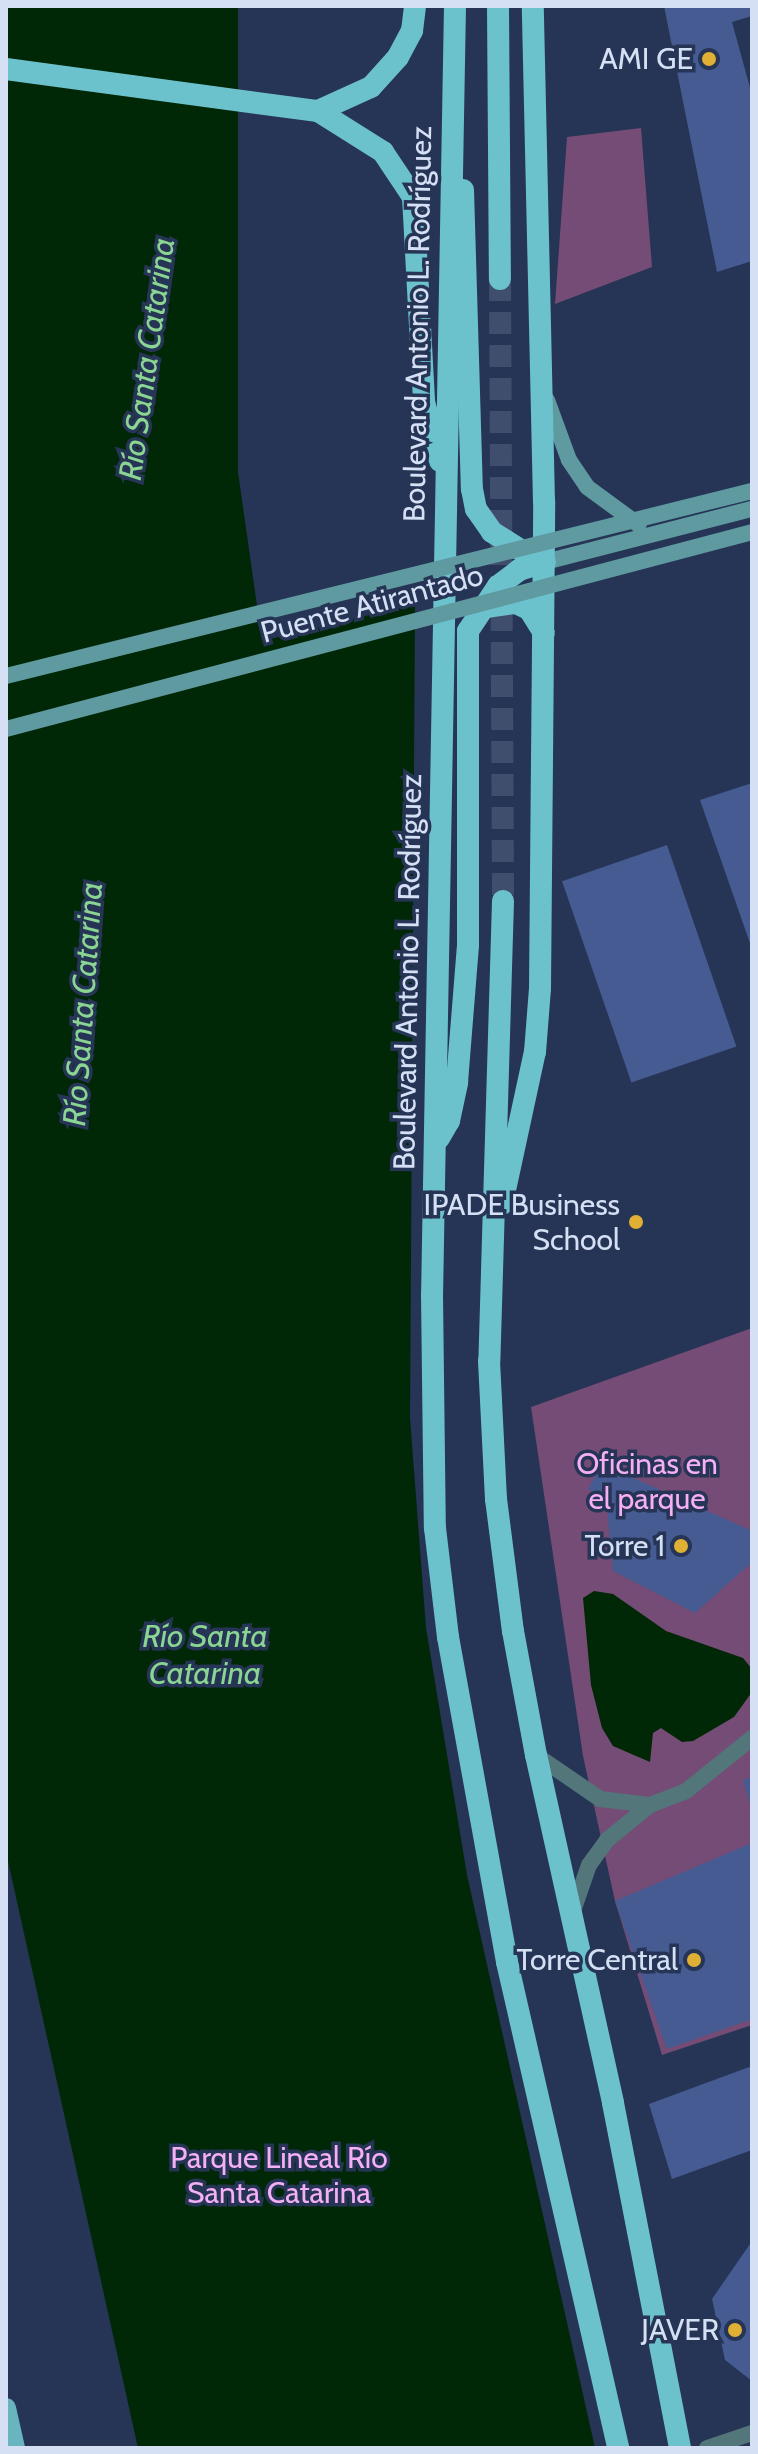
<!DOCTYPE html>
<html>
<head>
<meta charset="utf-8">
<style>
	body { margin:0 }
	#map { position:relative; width:758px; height:2454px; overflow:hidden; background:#263455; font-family:Cabin,sans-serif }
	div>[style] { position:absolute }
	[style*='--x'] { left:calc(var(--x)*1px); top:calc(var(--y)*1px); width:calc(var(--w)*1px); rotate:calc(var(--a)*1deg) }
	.green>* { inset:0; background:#744c75 }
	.water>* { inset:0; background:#002706 }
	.building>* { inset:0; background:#455b91; transform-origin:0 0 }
	.trunk-tunnel>* { height:22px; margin-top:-11px; transform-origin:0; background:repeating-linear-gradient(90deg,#404e6d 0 22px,transparent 0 33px) }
	.minor>* { height:16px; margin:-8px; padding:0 8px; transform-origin:8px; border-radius:8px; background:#52767a }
	.secondary>* { height:16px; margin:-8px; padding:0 8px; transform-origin:8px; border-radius:8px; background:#5f9aa1 }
	.primary>* { height:20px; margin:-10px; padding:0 10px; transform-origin:10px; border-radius:10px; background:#68b5bf }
	.trunk>* { height:22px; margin:-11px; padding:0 11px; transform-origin:11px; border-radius:11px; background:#6cc2cc }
	.secondary-bridge>* { height:16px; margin:-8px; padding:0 8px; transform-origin:8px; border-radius:8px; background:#5f9aa1 }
	.dots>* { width:22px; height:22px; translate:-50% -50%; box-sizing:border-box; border:4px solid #263455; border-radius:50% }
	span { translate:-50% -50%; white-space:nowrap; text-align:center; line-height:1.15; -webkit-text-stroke:7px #263455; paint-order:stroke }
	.poi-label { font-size:30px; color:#d6e0f5 }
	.right { translate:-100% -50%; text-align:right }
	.street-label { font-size:30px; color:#d6e0f5 }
	.park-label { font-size:30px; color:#f5aff5 }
	.water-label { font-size:32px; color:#8ad591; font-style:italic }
	.frame { position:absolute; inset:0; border:8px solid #d6e0f5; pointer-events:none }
</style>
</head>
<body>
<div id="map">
	<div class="green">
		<div style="clip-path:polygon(641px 128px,652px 267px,555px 304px,567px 137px)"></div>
		<div style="clip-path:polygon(752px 1328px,752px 2025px,662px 2055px,615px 1901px,583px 1756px,531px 1407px)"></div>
	</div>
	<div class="water">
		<div style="clip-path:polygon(6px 6px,238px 6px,238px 472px,262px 641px,415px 604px,410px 1418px,426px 1628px,467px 1875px,595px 2448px,138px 2448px,6px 1852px)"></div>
		<div style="clip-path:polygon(594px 1591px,613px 1594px,666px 1631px,743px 1658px,752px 1669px,752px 1692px,734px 1717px,693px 1741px,682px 1742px,661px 1728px,653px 1733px,650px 1762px,613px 1746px,602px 1728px,591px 1685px,583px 1598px)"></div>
	</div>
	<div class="building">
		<div style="clip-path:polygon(664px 6px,752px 6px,752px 16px,732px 22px,752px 95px,752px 261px,717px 272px)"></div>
		<div style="clip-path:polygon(752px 783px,752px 949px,700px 800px)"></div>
		<div style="left:667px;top:845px;width:213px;height:111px;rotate:71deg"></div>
		<div style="clip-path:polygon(602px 1464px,752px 1531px,752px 1562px,695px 1613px,613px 1571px,606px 1498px,588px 1489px)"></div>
		<div style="clip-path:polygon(752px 1777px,752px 1807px,751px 1807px,743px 1780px)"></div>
		<div style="clip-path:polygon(752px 1843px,752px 2019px,667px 2049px,615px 1901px)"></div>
		<div style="clip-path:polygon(752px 2066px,752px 2150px,672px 2179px,649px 2104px)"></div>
		<div style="clip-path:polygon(752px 2241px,752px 2381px,725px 2360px,712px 2299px)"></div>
	</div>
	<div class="trunk-tunnel">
		<div style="--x:500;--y:279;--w:622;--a:89.72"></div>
	</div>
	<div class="minor">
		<div style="--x:536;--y:1755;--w:78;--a:34.5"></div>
		<div style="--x:600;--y:1799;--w:50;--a:6.8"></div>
		<div style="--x:572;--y:1914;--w:52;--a:-70.9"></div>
		<div style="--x:589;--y:1865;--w:31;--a:-54"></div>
		<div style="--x:607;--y:1840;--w:55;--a:-39.1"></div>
		<div style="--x:650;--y:1805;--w:39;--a:-21"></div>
		<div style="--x:686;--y:1791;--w:85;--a:-38.8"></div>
		<div style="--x:707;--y:2448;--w:47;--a:-18.4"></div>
	</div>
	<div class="secondary">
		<div style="--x:547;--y:400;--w:64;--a:69.9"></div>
		<div style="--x:569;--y:460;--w:32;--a:56"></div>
		<div style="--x:587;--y:487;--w:64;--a:36.2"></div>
		<div style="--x:545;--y:562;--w:214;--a:-14.4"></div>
	</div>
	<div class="primary">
		<div style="--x:6;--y:2408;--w:41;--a:77.3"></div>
	</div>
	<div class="trunk">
		<div style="--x:455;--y:6;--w:1289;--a:91.02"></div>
		<div style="--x:432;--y:1295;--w:233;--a:89.3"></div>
		<div style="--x:435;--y:1528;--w:110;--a:83.2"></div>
		<div style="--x:448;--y:1637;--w:330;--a:79.7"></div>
		<div style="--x:507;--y:1962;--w:499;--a:77.1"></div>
		<div style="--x:498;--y:6;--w:273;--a:89.6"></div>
		<div style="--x:6;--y:69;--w:315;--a:7.7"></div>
		<div style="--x:318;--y:111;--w:58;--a:-24.4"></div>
		<div style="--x:371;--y:87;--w:40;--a:-48"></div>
		<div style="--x:398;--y:57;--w:30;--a:-62"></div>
		<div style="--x:412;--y:31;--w:25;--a:-83"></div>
		<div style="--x:318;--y:111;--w:77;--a:32.2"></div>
		<div style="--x:383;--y:152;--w:54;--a:56.3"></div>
		<div style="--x:413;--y:197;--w:205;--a:86.9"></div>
		<div style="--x:424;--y:402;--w:61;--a:74.8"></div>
		<div style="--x:463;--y:190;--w:299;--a:88.3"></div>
		<div style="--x:472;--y:489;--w:20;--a:79"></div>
		<div style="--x:476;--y:509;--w:28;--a:55"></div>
		<div style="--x:492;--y:532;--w:45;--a:32.3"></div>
		<div style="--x:486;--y:607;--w:30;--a:-8"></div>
		<div style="--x:516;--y:603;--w:14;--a:25"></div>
		<div style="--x:529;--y:609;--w:28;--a:58"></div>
		<div style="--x:503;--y:901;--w:460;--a:91.7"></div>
		<div style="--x:489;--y:1361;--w:138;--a:87.1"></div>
		<div style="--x:496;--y:1499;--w:133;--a:82.7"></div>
		<div style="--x:513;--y:1631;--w:126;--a:79.5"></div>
		<div style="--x:536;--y:1755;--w:356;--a:77.5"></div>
		<div style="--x:613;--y:2103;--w:351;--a:79"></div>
		<div style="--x:439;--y:1138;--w:20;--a:-60"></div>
		<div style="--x:449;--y:1121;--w:40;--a:-78"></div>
		<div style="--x:457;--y:1082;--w:137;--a:-85.4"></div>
		<div style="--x:468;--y:945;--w:314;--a:-90"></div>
		<div style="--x:468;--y:631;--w:54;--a:-56.3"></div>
		<div style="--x:498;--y:586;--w:26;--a:-37"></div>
		<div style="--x:519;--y:570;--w:27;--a:-17"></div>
		<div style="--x:502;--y:1204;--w:156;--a:-77.8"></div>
		<div style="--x:535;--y:1052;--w:64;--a:-85.5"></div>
		<div style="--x:540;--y:988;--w:486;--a:-89.5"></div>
		<div style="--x:544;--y:502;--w:496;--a:-91.3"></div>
	</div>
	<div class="secondary-bridge">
		<div style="--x:6;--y:676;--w:769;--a:-13.93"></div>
		<div style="--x:6;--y:729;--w:772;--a:-14.79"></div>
	</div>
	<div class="dots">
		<div style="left:709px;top:59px;background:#e0b034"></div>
		<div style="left:636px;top:1222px;background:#e0b034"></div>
		<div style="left:681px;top:1546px;background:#e0b034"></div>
		<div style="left:694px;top:1960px;background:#e0b034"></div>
		<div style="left:735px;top:2330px;background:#e0b034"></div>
	</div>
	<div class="poi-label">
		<span class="right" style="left:693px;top:59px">AMI GE</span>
		<span class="right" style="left:620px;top:1222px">IPADE Business<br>School</span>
		<span class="right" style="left:665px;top:1546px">Torre 1</span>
		<span class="right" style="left:678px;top:1960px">Torre Central</span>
		<span class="right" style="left:719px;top:2330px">JAVER</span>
	</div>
	<div class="street-label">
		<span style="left:418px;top:324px;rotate:-89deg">Boulevard Antonio L. Rodríguez</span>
		<span style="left:372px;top:604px;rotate:-15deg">Puente Atirantado</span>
		<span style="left:408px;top:972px;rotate:-89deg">Boulevard Antonio L. Rodríguez</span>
	</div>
	<div class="park-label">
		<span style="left:647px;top:1481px">Oficinas en<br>el parque</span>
		<span style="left:279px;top:2175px">Parque Lineal Río<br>Santa Catarina</span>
	</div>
	<div class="water-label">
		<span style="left:147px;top:359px;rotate:-82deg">Río Santa Catarina</span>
		<span style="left:83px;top:1004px;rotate:-86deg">Río Santa Catarina</span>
		<span style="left:205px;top:1655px">Río Santa<br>Catarina</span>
	</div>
	<div class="frame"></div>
</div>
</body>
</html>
